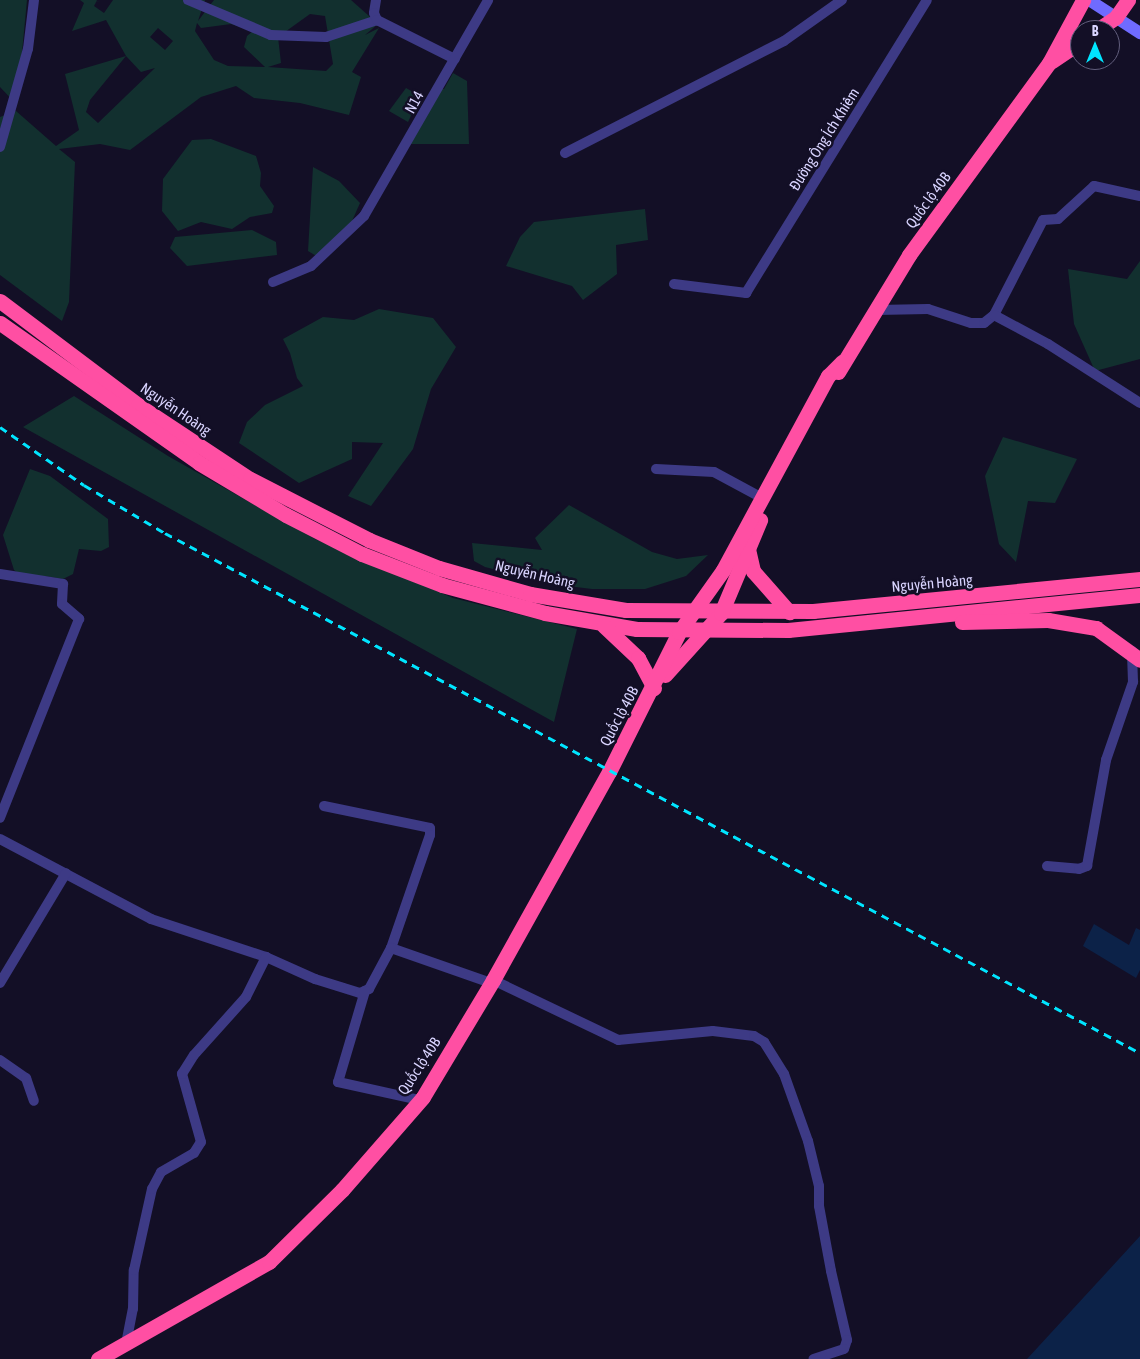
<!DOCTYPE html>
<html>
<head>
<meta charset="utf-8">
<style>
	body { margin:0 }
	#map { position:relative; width:1140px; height:1359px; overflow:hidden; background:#130f26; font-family:"Asap Condensed",sans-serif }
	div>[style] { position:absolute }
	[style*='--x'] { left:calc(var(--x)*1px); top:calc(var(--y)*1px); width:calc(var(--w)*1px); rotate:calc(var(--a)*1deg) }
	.green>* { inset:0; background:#12302f }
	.water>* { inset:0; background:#0c2248 }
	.street>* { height:10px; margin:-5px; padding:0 5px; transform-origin:5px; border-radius:5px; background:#3d3a85 }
	.secondary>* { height:12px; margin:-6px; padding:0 6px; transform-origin:6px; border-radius:6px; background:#6f6bff }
	.highway>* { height:15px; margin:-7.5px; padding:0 7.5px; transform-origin:7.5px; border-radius:7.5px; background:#ff4fa3 }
	.rail>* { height:3px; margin-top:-1.5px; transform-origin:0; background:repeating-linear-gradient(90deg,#00e5ff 0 8px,transparent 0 14px) }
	span { translate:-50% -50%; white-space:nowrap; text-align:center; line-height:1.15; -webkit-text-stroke:5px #130f26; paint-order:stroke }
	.street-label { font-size:15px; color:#d9d4ff }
	.north { position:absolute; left:1070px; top:20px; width:50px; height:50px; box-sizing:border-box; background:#130f26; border:1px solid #625e7d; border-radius:50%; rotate:0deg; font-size:14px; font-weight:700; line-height:20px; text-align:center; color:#d9d4ff }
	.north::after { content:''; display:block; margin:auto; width:18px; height:22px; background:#00e5ff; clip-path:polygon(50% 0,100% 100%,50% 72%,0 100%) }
</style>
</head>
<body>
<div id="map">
	<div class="green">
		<div style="clip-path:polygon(0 0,27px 0,17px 105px,0 87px)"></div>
		<div style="clip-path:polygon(evenodd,80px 0,97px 0,94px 6px,104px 13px,113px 0,205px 0,198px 21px,214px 0,351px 0,378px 24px,365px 35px,379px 28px,352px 72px,361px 77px,349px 115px,300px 103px,254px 98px,236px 86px,201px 97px,130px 150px,100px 144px,59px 149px,75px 162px,69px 302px,62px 321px,0 275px,0 117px,16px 111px,56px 146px,79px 130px,65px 74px,126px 56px,106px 20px,72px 31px,84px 3px,80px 0,310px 14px,325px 16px,333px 64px,326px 71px,268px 67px,281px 63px,278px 37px,310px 14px,80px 0,197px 23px,201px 28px,231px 24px,253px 31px,247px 36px,244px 47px,265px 67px,228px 66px,214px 60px,195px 31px,197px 23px,80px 0,158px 28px,173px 41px,165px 50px,150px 37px,158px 28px,80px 0,126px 56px,141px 72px,155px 68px,98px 123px,86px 112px,90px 100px,126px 56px)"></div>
		<div style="clip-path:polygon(453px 73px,467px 81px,469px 144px,408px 144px,438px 89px,444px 89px)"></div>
		<div style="clip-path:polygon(406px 88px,415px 93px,416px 105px,408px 122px,389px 111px)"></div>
		<div style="clip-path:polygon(211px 139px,256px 156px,261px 173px,260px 186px,274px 206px,272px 213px,250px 217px,232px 229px,201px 222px,178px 231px,162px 211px,163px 179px,192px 140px)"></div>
		<div style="clip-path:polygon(313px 167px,339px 181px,360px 203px,348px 230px,323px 260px,308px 251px)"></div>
		<div style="clip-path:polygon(645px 209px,648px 240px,616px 245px,617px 274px,583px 300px,572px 286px,506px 266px,520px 237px,534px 222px)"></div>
		<div style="clip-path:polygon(252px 230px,276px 242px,277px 255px,187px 266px,170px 248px,175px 237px)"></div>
		<div style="clip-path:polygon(1140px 261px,1140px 359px,1095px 371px,1074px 324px,1068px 269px,1127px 279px)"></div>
		<div style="clip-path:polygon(379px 309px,433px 318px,456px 347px,431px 389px,413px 449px,371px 506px,348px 496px,383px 443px,352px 442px,352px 459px,299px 483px,239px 443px,247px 422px,265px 405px,303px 386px,297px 378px,290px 353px,283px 339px,323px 317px,354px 320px)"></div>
		<div style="clip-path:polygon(74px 396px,168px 456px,315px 539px,453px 598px,577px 629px,554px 722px,23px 427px)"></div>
		<div style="clip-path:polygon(1003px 437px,1077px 459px,1055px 503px,1028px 501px,1016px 562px,999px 544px,985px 476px)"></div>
		<div style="clip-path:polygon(30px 469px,50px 476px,108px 519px,109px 547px,101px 551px,79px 549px,73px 574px,63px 579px,45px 576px,26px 580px,14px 570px,3px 535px)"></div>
		<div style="clip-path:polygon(569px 505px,652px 552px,677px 559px,708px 555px,686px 576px,645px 589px,592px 589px,552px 584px,485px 567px,474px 561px,472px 543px,542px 550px,535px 538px)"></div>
	</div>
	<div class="water">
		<div style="clip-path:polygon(1094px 924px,1129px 945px,1136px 928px,1140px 930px,1140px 970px,1136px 978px,1083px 946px)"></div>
		<div style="clip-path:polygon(1140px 1236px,1140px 1359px,1027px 1359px,1118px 1260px)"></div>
	</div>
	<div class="street">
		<div style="--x:188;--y:0;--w:90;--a:22.9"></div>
		<div style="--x:271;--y:35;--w:55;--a:2.1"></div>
		<div style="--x:326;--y:37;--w:54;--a:-18.4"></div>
		<div style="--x:376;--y:0;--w:13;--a:99"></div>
		<div style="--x:374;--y:13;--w:8;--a:67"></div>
		<div style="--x:377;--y:20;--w:87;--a:26.6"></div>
		<div style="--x:0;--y:147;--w:102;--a:-74.1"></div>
		<div style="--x:28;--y:49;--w:49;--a:-83"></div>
		<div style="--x:565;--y:153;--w:246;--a:-27.1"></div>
		<div style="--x:784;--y:41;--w:71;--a:-35.3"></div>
		<div style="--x:273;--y:282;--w:41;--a:-22.8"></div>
		<div style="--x:311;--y:266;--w:73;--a:-43.3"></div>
		<div style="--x:364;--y:216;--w:249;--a:-60.1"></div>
		<div style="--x:674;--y:284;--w:73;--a:7.1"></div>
		<div style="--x:746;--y:293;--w:344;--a:-58.3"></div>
		<div style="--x:877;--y:310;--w:51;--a:-1.1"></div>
		<div style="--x:928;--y:309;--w:45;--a:18"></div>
		<div style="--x:971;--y:323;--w:13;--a:0"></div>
		<div style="--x:984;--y:323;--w:13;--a:-39"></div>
		<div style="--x:994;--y:315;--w:107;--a:-62.7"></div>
		<div style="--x:1043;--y:220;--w:15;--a:-4"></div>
		<div style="--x:1058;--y:219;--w:49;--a:-42.5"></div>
		<div style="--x:1094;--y:186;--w:47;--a:12.3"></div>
		<div style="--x:994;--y:315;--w:61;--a:28.2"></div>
		<div style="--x:1048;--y:344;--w:109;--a:32.7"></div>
		<div style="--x:656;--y:469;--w:58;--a:3"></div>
		<div style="--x:714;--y:472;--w:55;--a:28.4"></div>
		<div style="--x:0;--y:574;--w:64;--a:9"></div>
		<div style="--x:63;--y:584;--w:20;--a:93"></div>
		<div style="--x:62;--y:604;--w:23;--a:41"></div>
		<div style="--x:79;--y:619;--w:214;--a:111.7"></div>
		<div style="--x:324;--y:806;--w:108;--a:11.7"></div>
		<div style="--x:430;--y:828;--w:7;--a:90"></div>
		<div style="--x:430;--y:835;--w:120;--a:109"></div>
		<div style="--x:0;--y:839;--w:171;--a:27.9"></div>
		<div style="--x:151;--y:919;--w:121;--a:18.3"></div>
		<div style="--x:266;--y:957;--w:54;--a:24.2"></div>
		<div style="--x:315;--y:979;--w:47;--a:17.3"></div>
		<div style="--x:360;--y:993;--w:10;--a:-24"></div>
		<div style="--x:369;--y:989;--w:47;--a:-61.8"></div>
		<div style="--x:391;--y:948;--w:106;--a:19.3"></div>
		<div style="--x:1047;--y:866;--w:32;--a:5"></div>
		<div style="--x:1079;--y:869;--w:9;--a:-21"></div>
		<div style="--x:1087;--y:866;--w:108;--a:-79.8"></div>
		<div style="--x:1106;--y:760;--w:83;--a:-70.9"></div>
		<div style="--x:1133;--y:682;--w:31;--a:-92"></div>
		<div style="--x:493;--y:980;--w:139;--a:25.6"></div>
		<div style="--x:618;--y:1040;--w:95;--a:-5.4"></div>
		<div style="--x:713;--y:1031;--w:41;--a:7"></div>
		<div style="--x:754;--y:1036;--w:12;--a:31"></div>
		<div style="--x:764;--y:1042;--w:38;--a:58"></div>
		<div style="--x:784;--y:1074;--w:71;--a:70.3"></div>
		<div style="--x:808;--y:1141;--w:46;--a:76.3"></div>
		<div style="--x:819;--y:1186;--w:20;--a:90"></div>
		<div style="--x:819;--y:1206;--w:66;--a:79.5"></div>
		<div style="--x:831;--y:1271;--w:71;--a:76.9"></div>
		<div style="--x:847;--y:1340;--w:9;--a:108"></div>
		<div style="--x:844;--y:1349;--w:32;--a:162"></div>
		<div style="--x:0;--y:983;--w:128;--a:-59"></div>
		<div style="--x:365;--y:991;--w:95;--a:106.5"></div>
		<div style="--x:338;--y:1082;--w:84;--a:12.4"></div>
		<div style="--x:0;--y:1060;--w:32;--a:35"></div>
		<div style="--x:26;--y:1078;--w:24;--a:71"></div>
		<div style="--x:126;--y:1344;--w:36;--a:-79"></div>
		<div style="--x:133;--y:1309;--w:39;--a:-89"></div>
		<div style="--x:134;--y:1270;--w:83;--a:-77.5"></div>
		<div style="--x:152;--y:1189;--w:19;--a:-62"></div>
		<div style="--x:161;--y:1172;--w:38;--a:-30"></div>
		<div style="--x:194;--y:1153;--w:13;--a:-58"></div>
		<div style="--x:201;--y:1142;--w:71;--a:-105.6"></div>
		<div style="--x:182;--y:1074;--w:22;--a:-58"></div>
		<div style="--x:194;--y:1055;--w:78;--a:-48.1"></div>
		<div style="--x:246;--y:997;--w:45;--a:-63.4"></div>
	</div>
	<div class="secondary">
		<div style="--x:1089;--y:0;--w:61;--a:32.9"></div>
	</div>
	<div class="highway">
		<div style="--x:1097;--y:30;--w:23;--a:-34"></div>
		<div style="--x:1116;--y:17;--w:21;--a:-55"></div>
		<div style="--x:1052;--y:61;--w:34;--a:-34"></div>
		<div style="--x:0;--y:301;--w:173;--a:37"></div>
		<div style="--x:138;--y:405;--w:134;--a:33.5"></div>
		<div style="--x:250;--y:479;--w:134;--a:27.1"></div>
		<div style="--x:369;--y:540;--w:75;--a:21.8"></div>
		<div style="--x:439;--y:568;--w:95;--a:15.9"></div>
		<div style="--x:530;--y:594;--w:97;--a:9.5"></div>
		<div style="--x:626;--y:610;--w:187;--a:0.3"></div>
		<div style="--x:813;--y:611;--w:329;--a:-5.6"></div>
		<div style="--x:0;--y:323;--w:243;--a:35.1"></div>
		<div style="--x:199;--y:463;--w:101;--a:30.9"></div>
		<div style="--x:286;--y:515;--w:85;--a:27.2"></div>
		<div style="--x:362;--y:554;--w:86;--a:21.2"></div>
		<div style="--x:442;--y:585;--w:107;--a:15.2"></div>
		<div style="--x:545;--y:613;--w:93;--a:9.9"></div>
		<div style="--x:637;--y:629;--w:151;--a:0.4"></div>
		<div style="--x:788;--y:630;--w:354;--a:-5.7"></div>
		<div style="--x:838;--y:372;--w:137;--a:-58.7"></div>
		<div style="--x:909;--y:255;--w:238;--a:-53.9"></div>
		<div style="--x:1049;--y:63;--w:72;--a:-61.6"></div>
		<div style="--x:748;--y:549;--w:23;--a:77"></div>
		<div style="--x:753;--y:571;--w:55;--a:48.7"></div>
		<div style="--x:962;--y:622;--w:86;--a:-1.3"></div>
		<div style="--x:1048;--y:620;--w:49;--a:9.5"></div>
		<div style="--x:1096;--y:628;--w:54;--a:36"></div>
		<div style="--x:604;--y:626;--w:47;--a:43.3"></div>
		<div style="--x:638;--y:658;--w:34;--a:62"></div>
		<div style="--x:665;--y:675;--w:84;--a:-47.9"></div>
		<div style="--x:721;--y:613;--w:101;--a:-67.2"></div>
		<div style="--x:98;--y:1359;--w:197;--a:-29.6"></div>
		<div style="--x:269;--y:1262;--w:103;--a:-44.6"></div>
		<div style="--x:342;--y:1190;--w:123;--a:-48.9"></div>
		<div style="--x:423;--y:1097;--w:136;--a:-59.1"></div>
		<div style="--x:493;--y:980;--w:238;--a:-60.9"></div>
		<div style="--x:609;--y:772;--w:157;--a:-63.4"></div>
		<div style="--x:679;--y:632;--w:76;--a:-54.6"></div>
		<div style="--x:723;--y:570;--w:221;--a:-61.6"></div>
		<div style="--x:828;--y:376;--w:20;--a:-45"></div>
	</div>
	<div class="rail">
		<div style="--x:0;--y:427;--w:102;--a:34.6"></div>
		<div style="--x:84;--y:485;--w:94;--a:30.7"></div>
		<div style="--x:165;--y:533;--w:1105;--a:28.07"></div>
	</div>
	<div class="street-label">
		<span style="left:414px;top:102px;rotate:-61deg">N14</span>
		<span style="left:824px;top:139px;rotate:-58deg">Đường Ông Ích Khiêm</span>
		<span style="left:928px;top:200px;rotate:-54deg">Quốc lộ 40B</span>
		<span style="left:176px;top:409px;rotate:34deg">Nguyễn Hoàng</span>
		<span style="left:535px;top:574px;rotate:13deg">Nguyễn Hoàng</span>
		<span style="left:932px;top:583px;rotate:-5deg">Nguyễn Hoàng</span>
		<span style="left:619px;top:716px;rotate:-62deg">Quốc lộ 40B</span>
		<span style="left:419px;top:1066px;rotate:-57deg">Quốc lộ 40B</span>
	</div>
	<div class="north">B</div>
</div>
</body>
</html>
